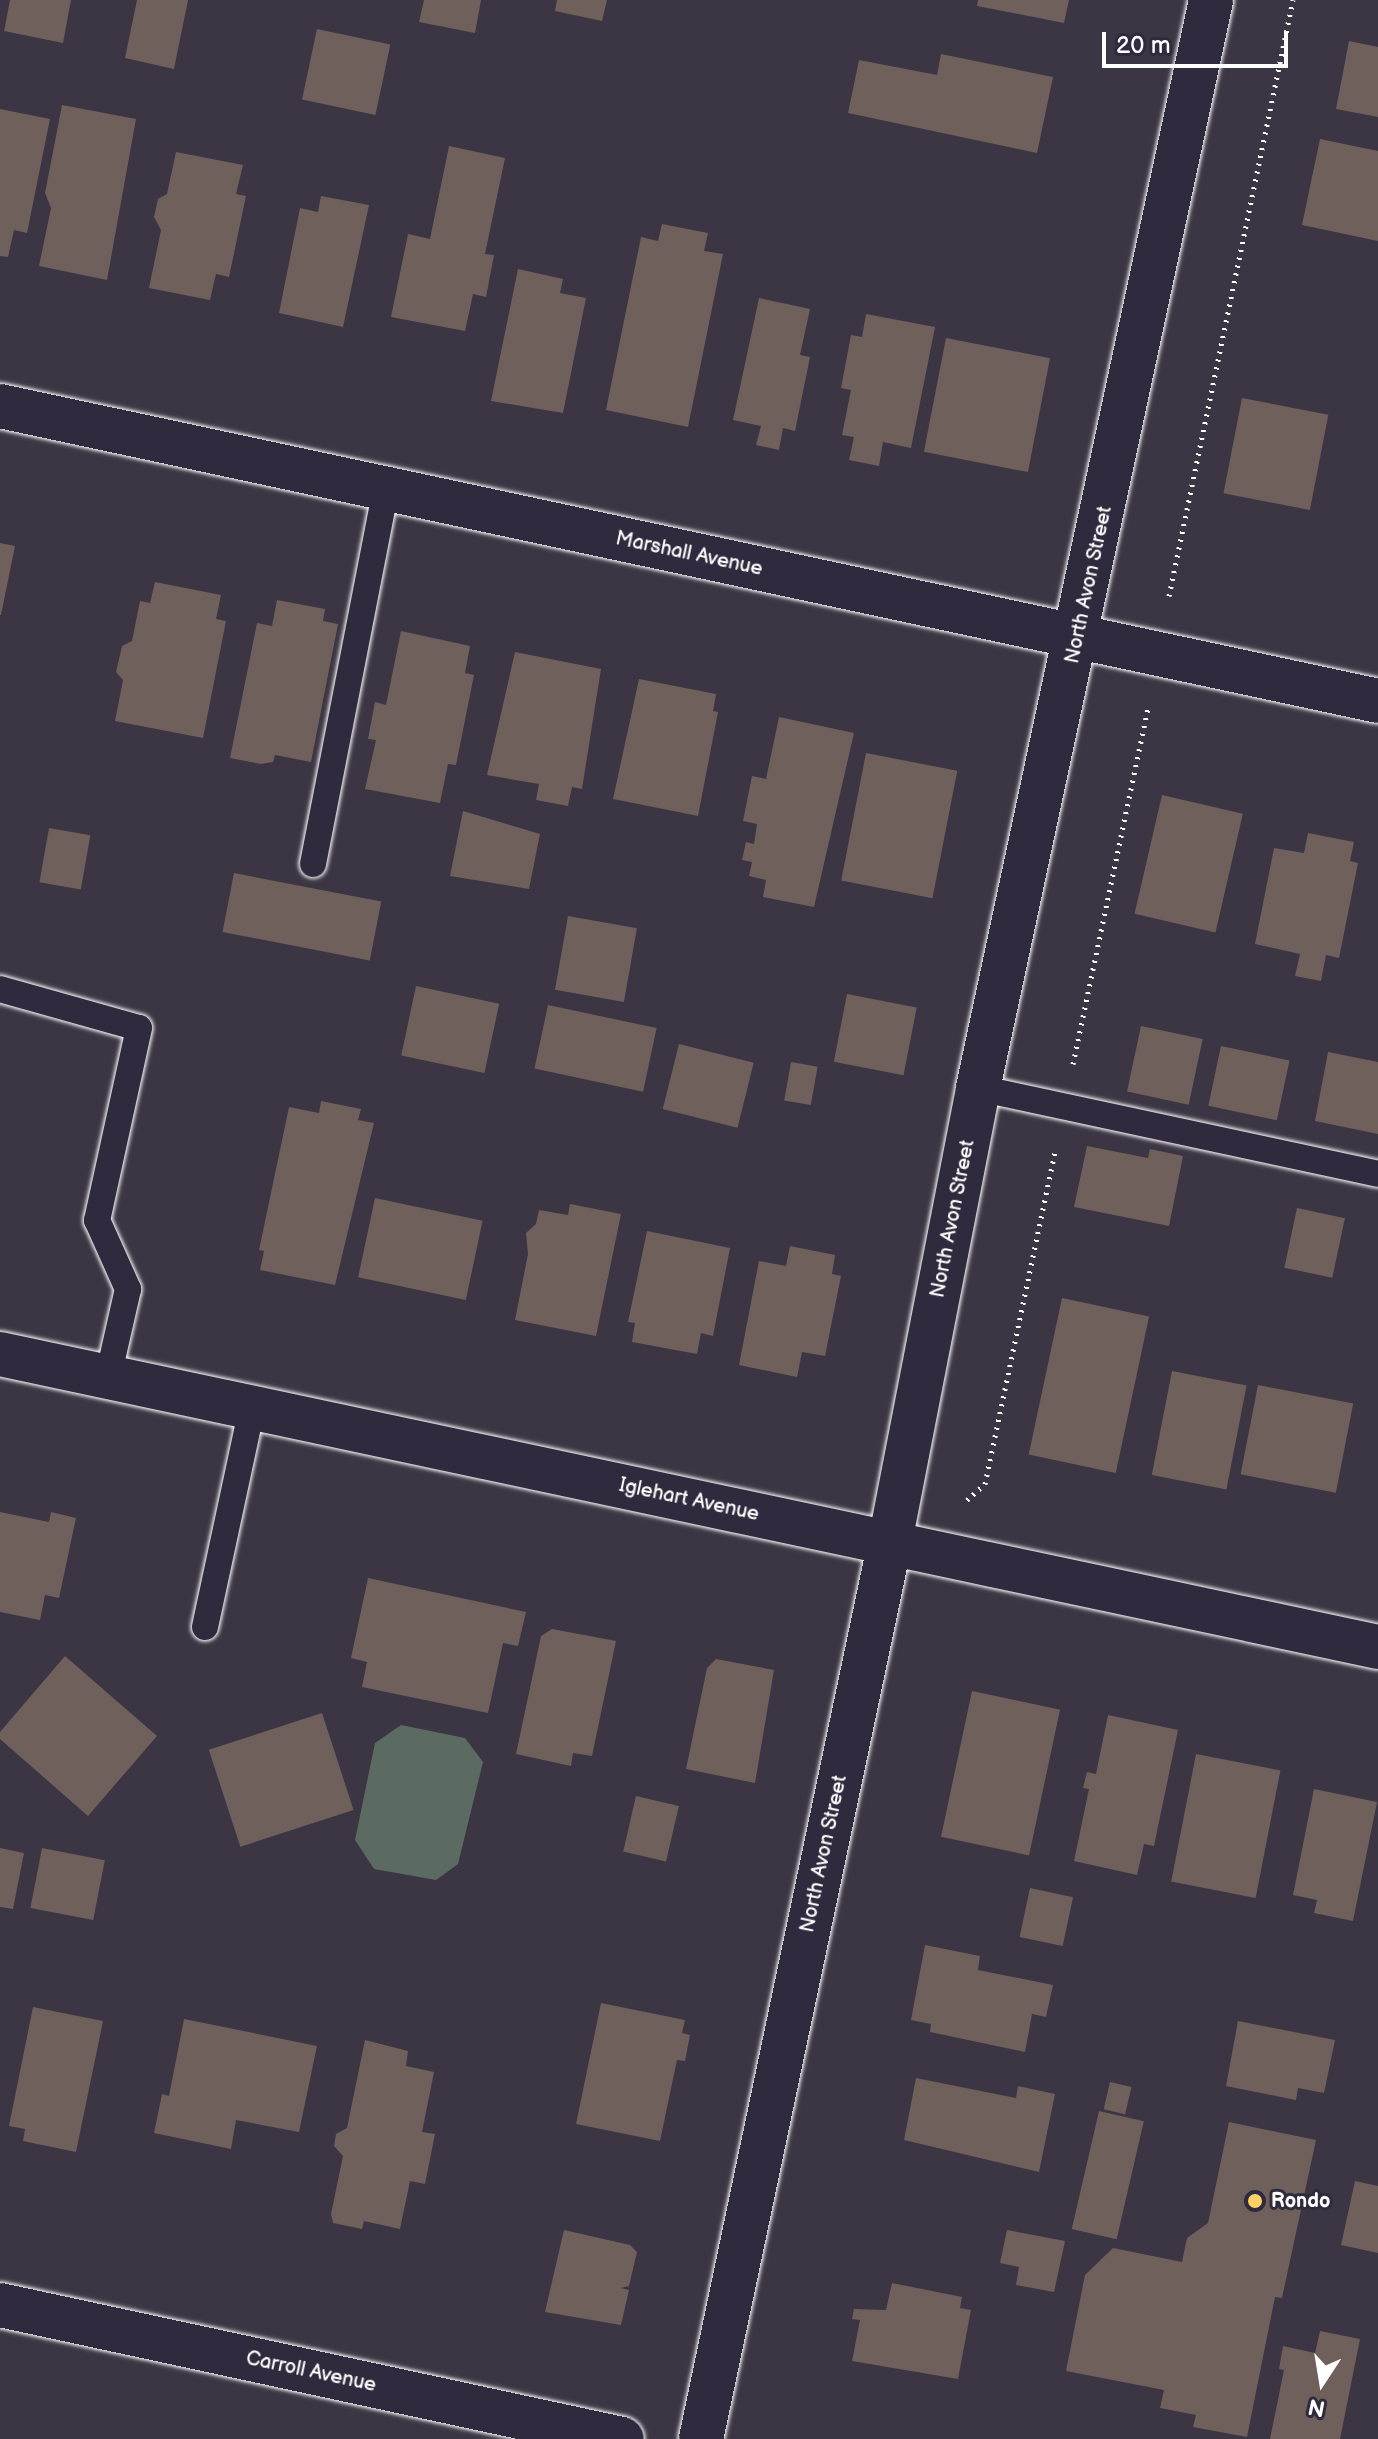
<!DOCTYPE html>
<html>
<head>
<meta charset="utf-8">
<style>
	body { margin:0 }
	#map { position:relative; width:1378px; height:2439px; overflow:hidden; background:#3c3543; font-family:"Balsamiq Sans",sans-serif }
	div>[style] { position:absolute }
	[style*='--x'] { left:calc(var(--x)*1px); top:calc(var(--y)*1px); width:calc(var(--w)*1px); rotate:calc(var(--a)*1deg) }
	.green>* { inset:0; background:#5b6b62 }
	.building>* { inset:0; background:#6f605c; transform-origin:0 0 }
	.path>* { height:5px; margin-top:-2.5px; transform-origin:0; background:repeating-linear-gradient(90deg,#fff 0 2px,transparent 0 8px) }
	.roads { filter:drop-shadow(0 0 2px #fff) drop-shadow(0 0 2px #fff) }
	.lane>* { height:26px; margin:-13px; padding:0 13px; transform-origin:13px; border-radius:13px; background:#2f2a3d }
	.street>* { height:44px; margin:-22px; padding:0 22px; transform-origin:22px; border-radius:22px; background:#2f2a3d }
	.secondary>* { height:44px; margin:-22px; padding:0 22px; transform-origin:22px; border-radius:22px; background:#2f2a3d }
	.dots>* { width:22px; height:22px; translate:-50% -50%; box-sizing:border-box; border:4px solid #2f2a3d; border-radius:50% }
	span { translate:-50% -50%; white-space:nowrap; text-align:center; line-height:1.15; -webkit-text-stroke:6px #2f2a3d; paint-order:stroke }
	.street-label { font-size:20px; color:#fff }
	.poi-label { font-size:20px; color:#fff; font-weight:700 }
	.left { translate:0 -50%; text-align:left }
	.north { position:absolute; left:1282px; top:2343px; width:80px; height:80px; -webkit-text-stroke:6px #2f2a3d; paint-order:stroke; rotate:192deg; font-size:22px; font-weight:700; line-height:32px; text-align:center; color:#fff }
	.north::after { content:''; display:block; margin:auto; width:28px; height:36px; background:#fff; clip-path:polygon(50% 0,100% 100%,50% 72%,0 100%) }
	.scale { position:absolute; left:1102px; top:32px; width:186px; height:36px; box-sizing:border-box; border:4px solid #fff; border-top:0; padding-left:10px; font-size:24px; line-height:28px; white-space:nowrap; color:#fff; -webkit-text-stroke:6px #2f2a3d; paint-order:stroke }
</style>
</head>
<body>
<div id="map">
	<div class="green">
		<div style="clip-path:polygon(401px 1725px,465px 1738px,483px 1762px,458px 1864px,436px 1880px,374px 1869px,355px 1840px,375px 1743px)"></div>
	</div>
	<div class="building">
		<div style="clip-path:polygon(10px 0,71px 0,63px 43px,4px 31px)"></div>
		<div style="clip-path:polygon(137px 0,188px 0,174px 69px,125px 58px)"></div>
		<div style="clip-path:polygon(424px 0,481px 0,475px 33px,419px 22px)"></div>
		<div style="clip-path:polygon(557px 0,607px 0,602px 21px,555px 11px)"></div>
		<div style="clip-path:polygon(978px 0,1069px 0,1064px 23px,977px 6px)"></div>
		<div style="left:317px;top:29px;width:75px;height:72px;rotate:12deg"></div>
		<div style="clip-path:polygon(1349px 41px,1378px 47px,1378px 117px,1336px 109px)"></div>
		<div style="clip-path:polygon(941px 54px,1053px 77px,1037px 153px,848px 113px,859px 60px,937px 75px)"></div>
		<div style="clip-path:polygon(62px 105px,136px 119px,107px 280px,39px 266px,51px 208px,45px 193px)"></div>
		<div style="clip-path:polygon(0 109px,50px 119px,27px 233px,14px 230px,8px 257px,0 256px)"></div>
		<div style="clip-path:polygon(1320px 139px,1378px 151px,1378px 241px,1302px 225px)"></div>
		<div style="clip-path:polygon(449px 146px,505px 158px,485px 254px,494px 255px,486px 297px,473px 294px,465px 331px,391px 317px,408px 234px,430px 239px)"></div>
		<div style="clip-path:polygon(176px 152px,243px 165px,236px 194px,246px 196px,229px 277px,216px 274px,210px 300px,149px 288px,161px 230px,154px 217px,158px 199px,167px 194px)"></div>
		<div style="clip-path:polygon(321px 196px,369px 205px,343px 327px,279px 313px,300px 208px,318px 212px)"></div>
		<div style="clip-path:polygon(662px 224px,708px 233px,704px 251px,723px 254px,688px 427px,606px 410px,641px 237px,658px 241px)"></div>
		<div style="clip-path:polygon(518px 269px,563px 279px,560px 293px,586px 298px,563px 413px,491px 401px)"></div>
		<div style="clip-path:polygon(759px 298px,810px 309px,800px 355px,810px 357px,795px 431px,783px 428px,779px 450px,756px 445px,761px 426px,733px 420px)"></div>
		<div style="clip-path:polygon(866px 314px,935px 327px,911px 448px,883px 442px,879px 466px,849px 460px,854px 437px,842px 435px,851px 390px,841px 388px,851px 335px,862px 337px)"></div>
		<div style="left:946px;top:338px;width:106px;height:116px;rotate:11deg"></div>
		<div style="left:1242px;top:398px;width:88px;height:97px;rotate:11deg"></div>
		<div style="clip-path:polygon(0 543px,15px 546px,1px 615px,0 615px)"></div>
		<div style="clip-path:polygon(155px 582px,221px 595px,216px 619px,226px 621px,203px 738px,115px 721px,123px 680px,116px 672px,122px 646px,132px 641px,140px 601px,150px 603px)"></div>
		<div style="clip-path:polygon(277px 600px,325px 609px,323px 621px,338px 624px,311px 762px,275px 755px,273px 762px,261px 764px,230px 758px,257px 623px,272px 626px)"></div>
		<div style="clip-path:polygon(401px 631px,470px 646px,465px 673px,474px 675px,456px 765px,448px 764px,440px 803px,365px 789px,376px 740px,368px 739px,375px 702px,386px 705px)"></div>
		<div style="clip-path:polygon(515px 652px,601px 669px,582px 789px,572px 787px,568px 806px,536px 800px,539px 784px,487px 775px)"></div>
		<div style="clip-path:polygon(639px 679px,716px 694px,713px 711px,718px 712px,698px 816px,613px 799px)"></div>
		<div style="clip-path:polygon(779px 717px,854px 733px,814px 907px,763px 897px,766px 880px,749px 876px,752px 862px,742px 860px,746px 842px,754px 844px,757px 824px,743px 821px,752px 776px,766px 779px)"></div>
		<div style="left:866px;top:753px;width:93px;height:130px;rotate:11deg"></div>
		<div style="left:1162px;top:795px;width:83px;height:122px;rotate:13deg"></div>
		<div style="clip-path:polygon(463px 811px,540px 834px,529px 889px,450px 876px)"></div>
		<div style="left:49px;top:828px;width:42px;height:55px;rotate:10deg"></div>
		<div style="clip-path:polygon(1308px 833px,1354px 842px,1350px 861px,1358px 863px,1339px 958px,1326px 955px,1321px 981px,1295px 976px,1300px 954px,1255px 944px,1274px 848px,1304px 853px)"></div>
		<div style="left:234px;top:873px;width:150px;height:60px;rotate:11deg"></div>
		<div style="left:568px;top:916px;width:70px;height:75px;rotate:10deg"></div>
		<div style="left:416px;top:986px;width:85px;height:71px;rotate:12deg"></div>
		<div style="left:847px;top:994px;width:71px;height:69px;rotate:11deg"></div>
		<div style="left:548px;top:1005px;width:111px;height:65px;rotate:12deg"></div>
		<div style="left:1141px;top:1026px;width:63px;height:67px;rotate:12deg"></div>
		<div style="left:679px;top:1044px;width:77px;height:67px;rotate:14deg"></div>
		<div style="left:1221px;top:1046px;width:70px;height:61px;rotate:12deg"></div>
		<div style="clip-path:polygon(1328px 1052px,1378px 1062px,1378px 1134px,1315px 1121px)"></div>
		<div style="left:791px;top:1062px;width:27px;height:39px;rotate:10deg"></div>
		<div style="clip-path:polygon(321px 1101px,361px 1109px,358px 1120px,374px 1123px,335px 1285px,260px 1270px,264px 1251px,259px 1250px,289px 1107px,319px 1113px)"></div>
		<div style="clip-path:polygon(1087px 1146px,1148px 1158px,1150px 1149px,1183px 1156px,1169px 1226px,1074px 1207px)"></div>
		<div style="left:375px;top:1198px;width:110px;height:81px;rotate:12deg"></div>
		<div style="clip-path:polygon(570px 1204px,621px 1214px,596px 1336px,515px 1320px,528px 1254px,526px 1233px,536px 1224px,539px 1210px,568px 1215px)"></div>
		<div style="left:1297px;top:1208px;width:49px;height:61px;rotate:12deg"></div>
		<div style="clip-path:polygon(647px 1231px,730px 1248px,713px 1336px,701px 1333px,697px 1354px,632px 1342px,635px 1323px,628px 1322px)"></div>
		<div style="clip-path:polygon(790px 1246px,835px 1255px,832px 1274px,841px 1276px,825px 1356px,802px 1352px,797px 1377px,739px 1365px,759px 1261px,786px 1266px)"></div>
		<div style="left:1062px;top:1298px;width:89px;height:160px;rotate:12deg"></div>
		<div style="left:1172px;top:1371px;width:76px;height:106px;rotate:11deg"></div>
		<div style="left:1258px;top:1385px;width:97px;height:91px;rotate:11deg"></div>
		<div style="clip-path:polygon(0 1512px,49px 1522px,51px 1512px,76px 1518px,59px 1598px,45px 1595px,40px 1620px,0 1612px)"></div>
		<div style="clip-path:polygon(368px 1578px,526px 1612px,518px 1646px,503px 1643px,488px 1713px,362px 1687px,367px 1662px,351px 1658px)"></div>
		<div style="clip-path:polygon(552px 1629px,616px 1641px,592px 1756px,573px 1753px,571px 1766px,516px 1754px,541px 1636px)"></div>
		<div style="clip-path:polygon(65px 1656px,157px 1736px,88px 1816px,0 1739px,0 1732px)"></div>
		<div style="clip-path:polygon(716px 1659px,774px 1670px,755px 1783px,686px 1769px,707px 1668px)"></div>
		<div style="left:972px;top:1691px;width:90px;height:149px;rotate:12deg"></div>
		<div style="left:322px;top:1713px;width:102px;height:119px;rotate:72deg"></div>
		<div style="clip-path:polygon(1108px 1715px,1178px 1730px,1154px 1846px,1144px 1844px,1137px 1875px,1074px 1861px,1089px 1789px,1083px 1788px,1087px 1772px,1096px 1774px)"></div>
		<div style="left:1196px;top:1754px;width:86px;height:130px;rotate:11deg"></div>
		<div style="clip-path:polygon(1314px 1789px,1377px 1802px,1353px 1921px,1314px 1913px,1317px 1900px,1293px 1895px)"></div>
		<div style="left:636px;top:1796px;width:44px;height:57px;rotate:13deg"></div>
		<div style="clip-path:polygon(0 1848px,24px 1853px,13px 1909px,0 1907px)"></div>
		<div style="left:42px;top:1848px;width:64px;height:61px;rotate:11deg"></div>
		<div style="left:1030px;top:1888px;width:44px;height:50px;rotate:12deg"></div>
		<div style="clip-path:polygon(925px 1945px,980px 1956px,978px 1970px,1053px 1985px,1046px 2017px,1032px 2014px,1025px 2052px,930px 2032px,931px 2024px,911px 2020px)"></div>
		<div style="clip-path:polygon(601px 2003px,685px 2020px,682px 2033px,690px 2035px,685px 2061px,677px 2060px,660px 2141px,576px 2124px)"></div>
		<div style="clip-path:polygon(33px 2007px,103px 2021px,76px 2152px,23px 2141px,25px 2129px,9px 2126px)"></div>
		<div style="clip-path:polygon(184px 2019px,317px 2046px,299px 2132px,236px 2120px,231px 2149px,154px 2133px,162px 2094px,169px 2096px)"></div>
		<div style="clip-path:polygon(1238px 2021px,1335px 2040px,1324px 2093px,1298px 2088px,1296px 2100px,1226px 2086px)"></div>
		<div style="clip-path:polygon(365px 2040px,408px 2051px,406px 2066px,434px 2072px,422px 2132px,435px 2134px,425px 2184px,410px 2181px,400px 2229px,364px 2221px,362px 2229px,333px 2223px,331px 2214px,343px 2156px,334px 2146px,336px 2134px,347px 2128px)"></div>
		<div style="clip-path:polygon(916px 2078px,1016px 2098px,1018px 2086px,1055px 2094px,1039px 2172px,904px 2140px)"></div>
		<div style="left:1110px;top:2082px;width:22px;height:28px;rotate:13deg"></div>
		<div style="left:1099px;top:2111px;width:46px;height:121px;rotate:13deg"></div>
		<div style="clip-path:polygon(1229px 2122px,1316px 2140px,1282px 2298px,1275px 2297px,1247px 2437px,1193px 2427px,1196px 2415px,1160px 2408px,1164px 2390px,1066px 2371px,1085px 2275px,1113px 2248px,1182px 2262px,1187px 2238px,1208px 2223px)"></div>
		<div style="clip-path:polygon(1355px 2181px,1378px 2186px,1378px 2253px,1341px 2245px)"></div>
		<div style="clip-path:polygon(564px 2230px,630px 2245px,637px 2252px,629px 2286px,621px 2288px,629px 2290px,621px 2325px,545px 2312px)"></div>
		<div style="clip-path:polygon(1007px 2230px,1065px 2241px,1054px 2292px,1016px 2285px,1019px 2267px,1000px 2263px)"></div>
		<div style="clip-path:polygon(892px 2283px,962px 2297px,960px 2308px,971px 2310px,958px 2379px,852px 2361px,860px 2320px,852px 2319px,854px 2309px,886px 2310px)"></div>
		<div style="clip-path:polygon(1320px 2331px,1360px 2339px,1340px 2439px,1270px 2439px,1284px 2370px,1279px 2369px,1283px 2346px,1315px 2353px)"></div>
	</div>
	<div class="path">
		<div style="--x:1169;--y:596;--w:609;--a:-78.25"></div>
		<div style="--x:1073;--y:1064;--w:363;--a:-78.1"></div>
		<div style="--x:967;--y:1500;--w:24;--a:-42"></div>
		<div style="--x:985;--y:1484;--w:339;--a:-78.1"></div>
	</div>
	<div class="roads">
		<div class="lane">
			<div style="--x:313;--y:864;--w:382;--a:-79"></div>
			<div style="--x:0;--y:989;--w:144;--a:15.7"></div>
			<div style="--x:139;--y:1028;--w:197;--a:102.3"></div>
			<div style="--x:97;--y:1220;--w:76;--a:65.8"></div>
			<div style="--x:128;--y:1289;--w:90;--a:102.8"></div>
			<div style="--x:978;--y:1088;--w:409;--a:12.1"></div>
			<div style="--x:205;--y:1627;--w:224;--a:-77.9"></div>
		</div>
		<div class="street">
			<div style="--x:0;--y:1354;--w:1409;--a:12"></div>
			<div style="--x:0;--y:2305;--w:636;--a:12.16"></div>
			<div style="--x:701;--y:2439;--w:917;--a:-78.1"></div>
			<div style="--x:890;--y:1542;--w:462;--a:-79"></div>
			<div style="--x:978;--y:1088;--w:1113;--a:-77.91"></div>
		</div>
		<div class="secondary">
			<div style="--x:0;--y:406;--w:1409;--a:12.08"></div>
		</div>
	</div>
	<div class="dots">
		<div style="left:1255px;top:2201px;background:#ffd166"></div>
	</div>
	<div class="street-label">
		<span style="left:689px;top:554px;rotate:12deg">Marshall Avenue</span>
		<span style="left:1089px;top:585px;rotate:-78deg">North Avon Street</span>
		<span style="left:953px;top:1219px;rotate:-79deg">North Avon Street</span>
		<span style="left:689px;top:1500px;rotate:12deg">Iglehart Avenue</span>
		<span style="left:824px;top:1854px;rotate:-78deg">North Avon Street</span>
		<span style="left:311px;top:2372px;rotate:12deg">Carroll Avenue</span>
	</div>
	<div class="poi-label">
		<span class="left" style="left:1271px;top:2201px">Rondo</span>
	</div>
	<div class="north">N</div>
	<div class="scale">20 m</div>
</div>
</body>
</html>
